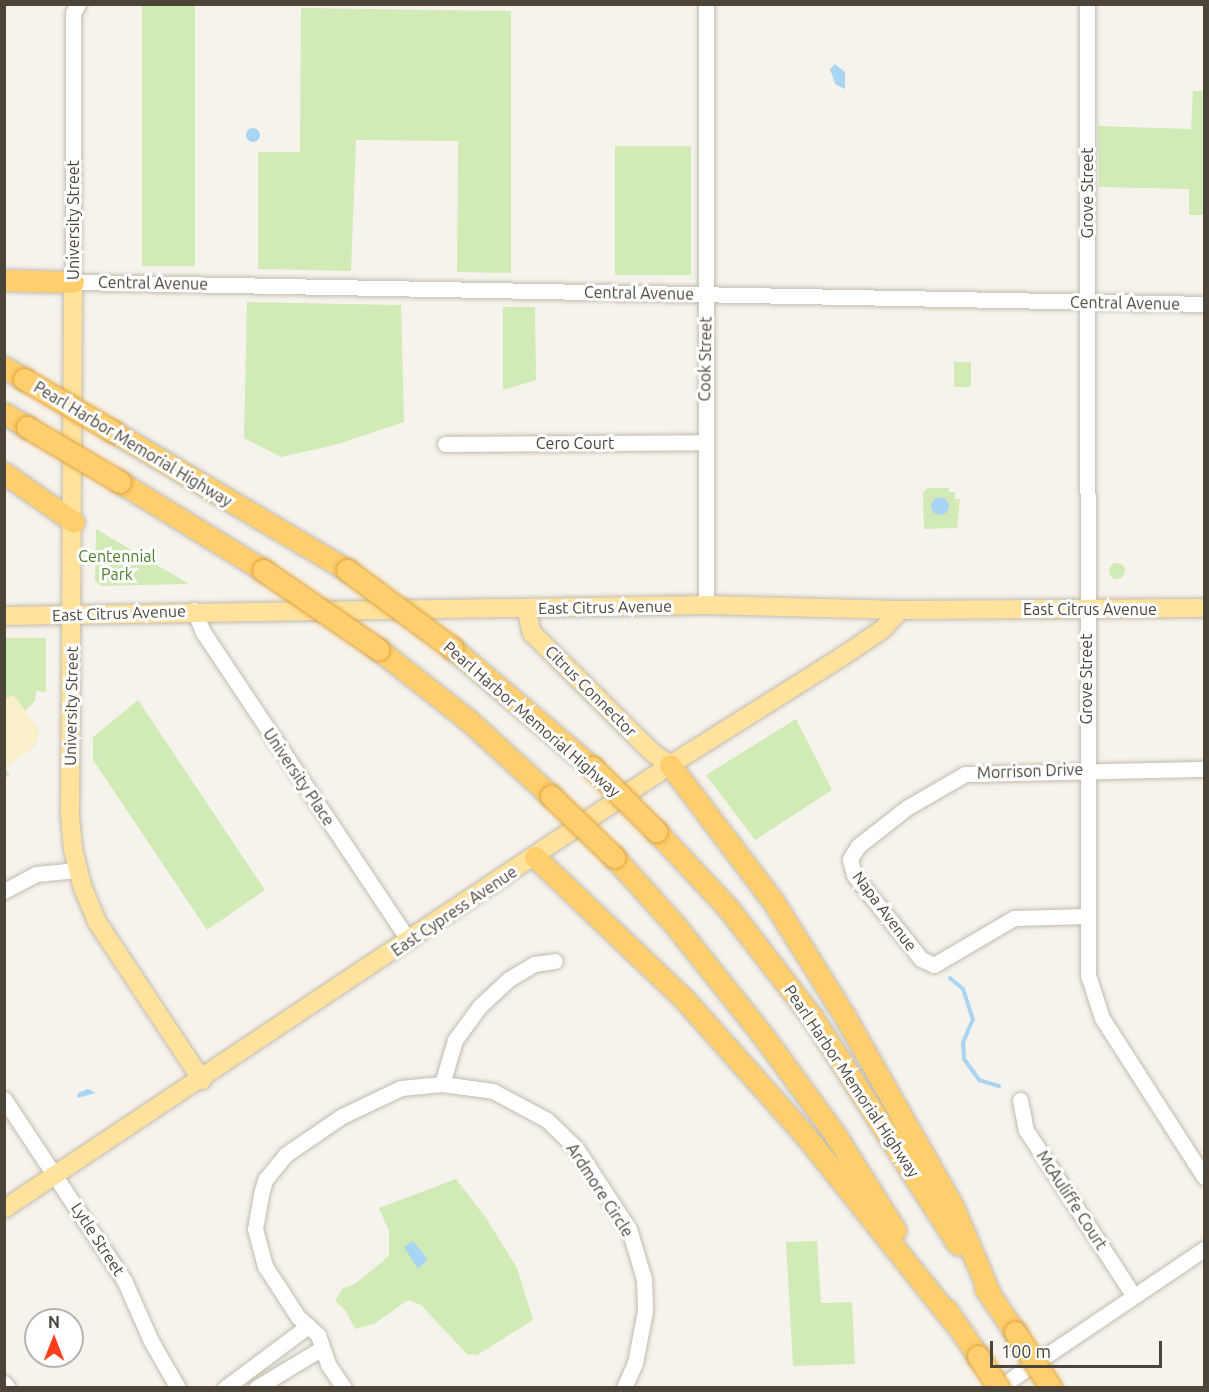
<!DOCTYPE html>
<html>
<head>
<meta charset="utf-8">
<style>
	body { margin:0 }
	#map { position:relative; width:1209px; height:1392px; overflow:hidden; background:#f6f3ec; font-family:Ubuntu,sans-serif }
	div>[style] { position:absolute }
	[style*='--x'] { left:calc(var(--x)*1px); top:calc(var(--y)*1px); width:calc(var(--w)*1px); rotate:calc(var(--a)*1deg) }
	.green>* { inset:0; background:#d2eab5; transform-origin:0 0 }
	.round { border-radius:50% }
	.sand>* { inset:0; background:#f9efc9 }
	.water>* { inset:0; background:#a9d4f2 }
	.stream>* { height:4px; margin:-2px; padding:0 2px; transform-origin:2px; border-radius:2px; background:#a9d4f2 }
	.roads { filter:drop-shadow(0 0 2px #c2bbae) drop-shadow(0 0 2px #c2bbae) }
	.minor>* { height:15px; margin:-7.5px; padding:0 7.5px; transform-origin:7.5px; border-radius:7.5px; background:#fff }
	.major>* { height:18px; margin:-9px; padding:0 9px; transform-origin:9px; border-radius:9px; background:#ffe39c }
	.highway>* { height:21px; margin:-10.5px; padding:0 10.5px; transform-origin:10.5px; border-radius:10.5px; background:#ffcf6e }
	.bridges { filter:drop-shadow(0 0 2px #e0a43c) drop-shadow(0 0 2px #e0a43c) }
	.highway-bridge>* { height:21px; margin:-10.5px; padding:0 10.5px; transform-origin:10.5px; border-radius:10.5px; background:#ffcf6e }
	span { translate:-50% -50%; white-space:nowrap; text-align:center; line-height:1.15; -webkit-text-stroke:6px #fff; paint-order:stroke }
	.street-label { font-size:16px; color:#4b4439 }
	.park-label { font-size:16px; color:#4a7f2a }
	.frame { position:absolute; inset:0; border:6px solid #4b4439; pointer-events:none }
	.north { position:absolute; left:24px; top:1308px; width:60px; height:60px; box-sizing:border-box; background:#fff; border:2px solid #b7b4b0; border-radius:50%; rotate:0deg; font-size:16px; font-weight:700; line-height:24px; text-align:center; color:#4b4439 }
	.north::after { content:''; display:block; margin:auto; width:21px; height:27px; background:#fc3f1d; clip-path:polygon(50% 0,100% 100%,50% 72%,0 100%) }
	.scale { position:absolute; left:990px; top:1341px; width:172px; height:27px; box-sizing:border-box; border:3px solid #4b4439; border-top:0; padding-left:8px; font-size:18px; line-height:21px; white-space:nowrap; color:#4b4439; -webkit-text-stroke:4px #fff; paint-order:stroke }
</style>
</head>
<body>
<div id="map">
	<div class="green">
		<div style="left:142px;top:5px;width:53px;height:261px"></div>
		<div style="clip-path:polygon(301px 8px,511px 11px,511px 273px,457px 272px,458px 141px,356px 140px,351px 271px,258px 269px,258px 152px,300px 152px)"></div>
		<div style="clip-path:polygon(1193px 91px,1204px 91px,1204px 215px,1189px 215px,1189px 189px,1099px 187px,1098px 126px,1191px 129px)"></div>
		<div style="left:615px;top:146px;width:76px;height:129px"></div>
		<div style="clip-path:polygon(247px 302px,401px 305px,404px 422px,335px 445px,281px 457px,244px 438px)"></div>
		<div style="clip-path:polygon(503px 307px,535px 307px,536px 380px,503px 390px)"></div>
		<div style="left:954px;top:362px;width:17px;height:25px"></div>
		<div style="clip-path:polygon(928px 488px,949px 488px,949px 492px,955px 492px,955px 499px,960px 499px,957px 528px,924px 529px,923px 492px)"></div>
		<div style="clip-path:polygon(96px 529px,189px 584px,101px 586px,95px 581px)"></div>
		<div class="round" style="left:1109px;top:563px;width:16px;height:16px"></div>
		<div style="clip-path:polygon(5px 638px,46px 638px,46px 692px,36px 691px,35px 701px,25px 711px,39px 731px,35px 746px,5px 767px,10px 775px,5px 778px)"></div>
		<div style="clip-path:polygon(138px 700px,265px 890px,207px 930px,93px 760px,93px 737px)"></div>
		<div style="clip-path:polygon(796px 719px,832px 790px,755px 840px,706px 775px)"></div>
		<div style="clip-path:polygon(456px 1179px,486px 1218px,517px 1268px,533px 1320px,477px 1355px,467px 1354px,421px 1305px,408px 1300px,374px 1324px,355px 1329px,346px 1311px,335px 1301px,343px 1288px,355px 1284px,389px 1256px,389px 1231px,379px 1208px)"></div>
		<div style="clip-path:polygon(817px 1241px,821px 1303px,852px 1302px,855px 1364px,793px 1366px,786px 1242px)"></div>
	</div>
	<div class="sand">
		<div style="clip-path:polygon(14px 695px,39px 731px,35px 746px,5px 767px,5px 699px)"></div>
	</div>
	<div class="water">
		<div style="clip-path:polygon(835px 64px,845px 72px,845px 89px,835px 84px,830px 69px)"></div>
		<div class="round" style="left:246px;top:128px;width:14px;height:14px"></div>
		<div class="round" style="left:931px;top:497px;width:18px;height:18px"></div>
		<div style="clip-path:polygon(88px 1089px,96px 1093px,77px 1098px,78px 1093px)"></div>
		<div style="clip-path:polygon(413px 1241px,428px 1259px,418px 1269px,404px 1247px)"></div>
	</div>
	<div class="stream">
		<div style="--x:397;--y:4;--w:38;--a:0"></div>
		<div style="--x:950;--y:978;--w:17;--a:40"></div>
		<div style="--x:963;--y:989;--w:32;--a:72"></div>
		<div style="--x:973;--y:1019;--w:26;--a:113"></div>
		<div style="--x:963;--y:1043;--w:16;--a:86"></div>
		<div style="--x:964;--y:1059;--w:26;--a:54"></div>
		<div style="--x:979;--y:1080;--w:21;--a:17"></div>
	</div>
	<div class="roads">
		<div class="minor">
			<div style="--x:78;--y:4;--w:10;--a:119"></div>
			<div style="--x:73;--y:13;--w:269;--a:90"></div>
			<div style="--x:73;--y:282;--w:1131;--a:1.11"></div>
			<div style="--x:1087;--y:4;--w:971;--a:89.94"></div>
			<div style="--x:1088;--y:975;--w:45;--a:72"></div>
			<div style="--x:1102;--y:1018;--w:189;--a:57.3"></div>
			<div style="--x:445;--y:444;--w:259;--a:-0.4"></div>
			<div style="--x:706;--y:605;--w:601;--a:-90"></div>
			<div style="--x:194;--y:610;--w:24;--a:68"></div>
			<div style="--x:203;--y:632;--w:371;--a:56.3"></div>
			<div style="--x:4;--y:891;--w:36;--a:-28"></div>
			<div style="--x:36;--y:874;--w:41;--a:-5.6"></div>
			<div style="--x:1087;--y:916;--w:73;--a:178.4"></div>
			<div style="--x:1014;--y:918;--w:93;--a:149.6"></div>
			<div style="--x:934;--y:965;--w:14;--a:-155"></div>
			<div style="--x:921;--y:959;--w:107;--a:-128.6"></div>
			<div style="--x:854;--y:875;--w:16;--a:-104"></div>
			<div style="--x:850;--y:859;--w:15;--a:-58"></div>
			<div style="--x:858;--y:846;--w:63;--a:-38"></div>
			<div style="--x:908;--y:807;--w:66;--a:-30.1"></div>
			<div style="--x:965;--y:774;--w:239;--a:-1.2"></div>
			<div style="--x:442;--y:1084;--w:46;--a:-73.5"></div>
			<div style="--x:455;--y:1040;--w:42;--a:-53.7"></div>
			<div style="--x:480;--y:1006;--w:40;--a:-43"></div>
			<div style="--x:509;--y:979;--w:29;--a:-31"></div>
			<div style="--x:534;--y:964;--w:21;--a:-8"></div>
			<div style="--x:4;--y:1099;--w:217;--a:56.5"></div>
			<div style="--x:124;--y:1280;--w:67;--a:66.1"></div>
			<div style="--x:151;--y:1341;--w:54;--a:60.1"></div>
			<div style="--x:1020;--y:1100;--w:31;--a:79"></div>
			<div style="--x:1026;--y:1130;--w:198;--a:57"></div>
			<div style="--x:4;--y:1383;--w:6;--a:51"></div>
			<div style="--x:225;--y:1388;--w:104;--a:-36.8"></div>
			<div style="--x:256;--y:1388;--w:77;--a:-31.2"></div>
			<div style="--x:344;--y:1388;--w:29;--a:-124"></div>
			<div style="--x:328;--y:1364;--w:31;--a:-109"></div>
			<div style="--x:318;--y:1335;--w:27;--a:-138"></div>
			<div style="--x:298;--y:1317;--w:61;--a:-122.9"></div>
			<div style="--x:265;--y:1266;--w:38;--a:-105"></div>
			<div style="--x:255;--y:1229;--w:36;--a:-80"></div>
			<div style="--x:261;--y:1194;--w:15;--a:-74"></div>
			<div style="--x:265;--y:1180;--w:32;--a:-51"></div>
			<div style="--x:285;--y:1155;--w:69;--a:-34.4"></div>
			<div style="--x:342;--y:1116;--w:65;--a:-25.4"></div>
			<div style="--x:401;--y:1088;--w:41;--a:-5.6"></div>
			<div style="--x:442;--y:1084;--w:51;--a:7.8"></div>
			<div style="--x:493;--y:1091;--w:61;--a:28.2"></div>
			<div style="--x:547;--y:1120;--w:40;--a:44"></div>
			<div style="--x:576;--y:1148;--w:97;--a:56.8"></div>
			<div style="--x:629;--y:1229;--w:52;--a:73.3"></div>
			<div style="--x:644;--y:1279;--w:32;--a:88"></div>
			<div style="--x:645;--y:1311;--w:53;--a:100.9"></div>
			<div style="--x:635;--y:1363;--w:27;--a:114"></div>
			<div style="--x:998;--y:1388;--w:249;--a:-34"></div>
		</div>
		<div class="major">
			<div style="--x:73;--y:282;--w:533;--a:90.32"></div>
			<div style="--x:70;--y:815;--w:34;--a:85"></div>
			<div style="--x:73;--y:849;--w:38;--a:76"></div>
			<div style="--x:82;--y:886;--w:39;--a:67"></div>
			<div style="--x:97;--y:922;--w:190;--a:56.4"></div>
			<div style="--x:526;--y:608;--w:26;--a:77"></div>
			<div style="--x:532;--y:633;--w:170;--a:44.8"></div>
			<div style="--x:653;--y:753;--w:21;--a:35"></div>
			<div style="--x:4;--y:616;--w:702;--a:-0.9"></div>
			<div style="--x:706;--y:605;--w:194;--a:1.5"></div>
			<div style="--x:900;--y:610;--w:304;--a:-0.4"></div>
			<div style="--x:4;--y:1209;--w:800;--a:-33.69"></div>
			<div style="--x:670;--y:765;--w:201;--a:-32.2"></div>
			<div style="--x:840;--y:658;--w:52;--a:-34"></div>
			<div style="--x:883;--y:629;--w:25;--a:-48"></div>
		</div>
		<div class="highway">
			<div style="--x:4;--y:280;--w:69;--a:1.7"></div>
			<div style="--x:4;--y:367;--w:23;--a:31"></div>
			<div style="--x:4;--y:413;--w:27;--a:31"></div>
			<div style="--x:114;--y:432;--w:271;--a:30.6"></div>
			<div style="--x:4;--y:473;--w:85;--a:35"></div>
			<div style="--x:120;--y:482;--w:168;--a:31.6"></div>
			<div style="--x:452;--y:648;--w:184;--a:40.4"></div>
			<div style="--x:378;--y:649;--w:113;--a:38.2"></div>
			<div style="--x:467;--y:719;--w:114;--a:42.5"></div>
			<div style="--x:670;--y:765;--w:171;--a:52.9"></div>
			<div style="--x:773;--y:901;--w:134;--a:58.1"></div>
			<div style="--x:844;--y:1015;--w:221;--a:60.4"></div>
			<div style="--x:953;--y:1207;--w:100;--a:67"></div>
			<div style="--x:656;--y:831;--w:105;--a:46.9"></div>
			<div style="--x:728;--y:908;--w:138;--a:52.4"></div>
			<div style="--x:812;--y:1017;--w:270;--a:57.3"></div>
			<div style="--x:535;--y:857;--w:207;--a:43.6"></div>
			<div style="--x:685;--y:1000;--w:181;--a:48.4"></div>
			<div style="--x:805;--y:1135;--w:238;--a:51.5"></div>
			<div style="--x:614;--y:857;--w:91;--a:48.1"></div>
			<div style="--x:675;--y:925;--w:143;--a:51.5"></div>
			<div style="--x:764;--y:1037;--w:119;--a:53.9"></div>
			<div style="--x:834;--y:1133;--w:115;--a:57.8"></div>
			<div style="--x:985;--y:1288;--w:53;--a:55.7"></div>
			<div style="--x:946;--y:1309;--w:57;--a:55.8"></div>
		</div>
	</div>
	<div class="bridges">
		<div class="highway-bridge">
			<div style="--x:24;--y:379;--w:104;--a:30.5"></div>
			<div style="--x:27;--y:427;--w:108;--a:30.6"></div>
			<div style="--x:263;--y:570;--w:140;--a:34.5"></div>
			<div style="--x:347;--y:570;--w:131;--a:36.6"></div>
			<div style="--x:592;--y:767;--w:91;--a:45"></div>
			<div style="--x:551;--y:796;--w:88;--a:44.1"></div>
			<div style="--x:1015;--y:1332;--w:67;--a:57.3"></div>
			<div style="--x:978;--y:1356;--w:38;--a:57"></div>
		</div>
	</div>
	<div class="street-label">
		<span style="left:1087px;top:193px;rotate:-90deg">Grove Street</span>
		<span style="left:73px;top:220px;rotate:-90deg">University Street</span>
		<span style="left:153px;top:283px;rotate:1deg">Central Avenue</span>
		<span style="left:639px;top:293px;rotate:1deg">Central Avenue</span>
		<span style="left:1125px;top:303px;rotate:1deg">Central Avenue</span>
		<span style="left:705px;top:359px;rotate:-89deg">Cook Street</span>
		<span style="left:575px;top:443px">Cero Court</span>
		<span style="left:133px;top:444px;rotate:31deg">Pearl Harbor Memorial Highway</span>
		<span style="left:605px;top:607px;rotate:-1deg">East Citrus Avenue</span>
		<span style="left:1090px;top:609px">East Citrus Avenue</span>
		<span style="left:119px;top:613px;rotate:-2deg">East Citrus Avenue</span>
		<span style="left:1086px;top:679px;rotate:-90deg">Grove Street</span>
		<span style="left:591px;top:691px;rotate:45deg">Citrus Connector</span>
		<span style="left:71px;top:706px;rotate:-89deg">University Street</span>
		<span style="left:532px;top:719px;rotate:41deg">Pearl Harbor Memorial Highway</span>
		<span style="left:1030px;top:771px;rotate:-2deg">Morrison Drive</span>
		<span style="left:299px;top:777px;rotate:56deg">University Place</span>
		<span style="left:454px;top:911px;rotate:-34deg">East Cypress Avenue</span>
		<span style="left:885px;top:911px;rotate:53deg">Napa Avenue</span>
		<span style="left:852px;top:1081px;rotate:56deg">Pearl Harbor Memorial Highway</span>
		<span style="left:600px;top:1190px;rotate:57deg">Ardmore Circle</span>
		<span style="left:1072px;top:1200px;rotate:57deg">McAuliffe Court</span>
		<span style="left:98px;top:1239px;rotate:57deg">Lytle Street</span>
	</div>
	<div class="park-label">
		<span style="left:117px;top:565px">Centennial<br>Park</span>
	</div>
	<div class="frame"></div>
	<div class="north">N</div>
	<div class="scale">100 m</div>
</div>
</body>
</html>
